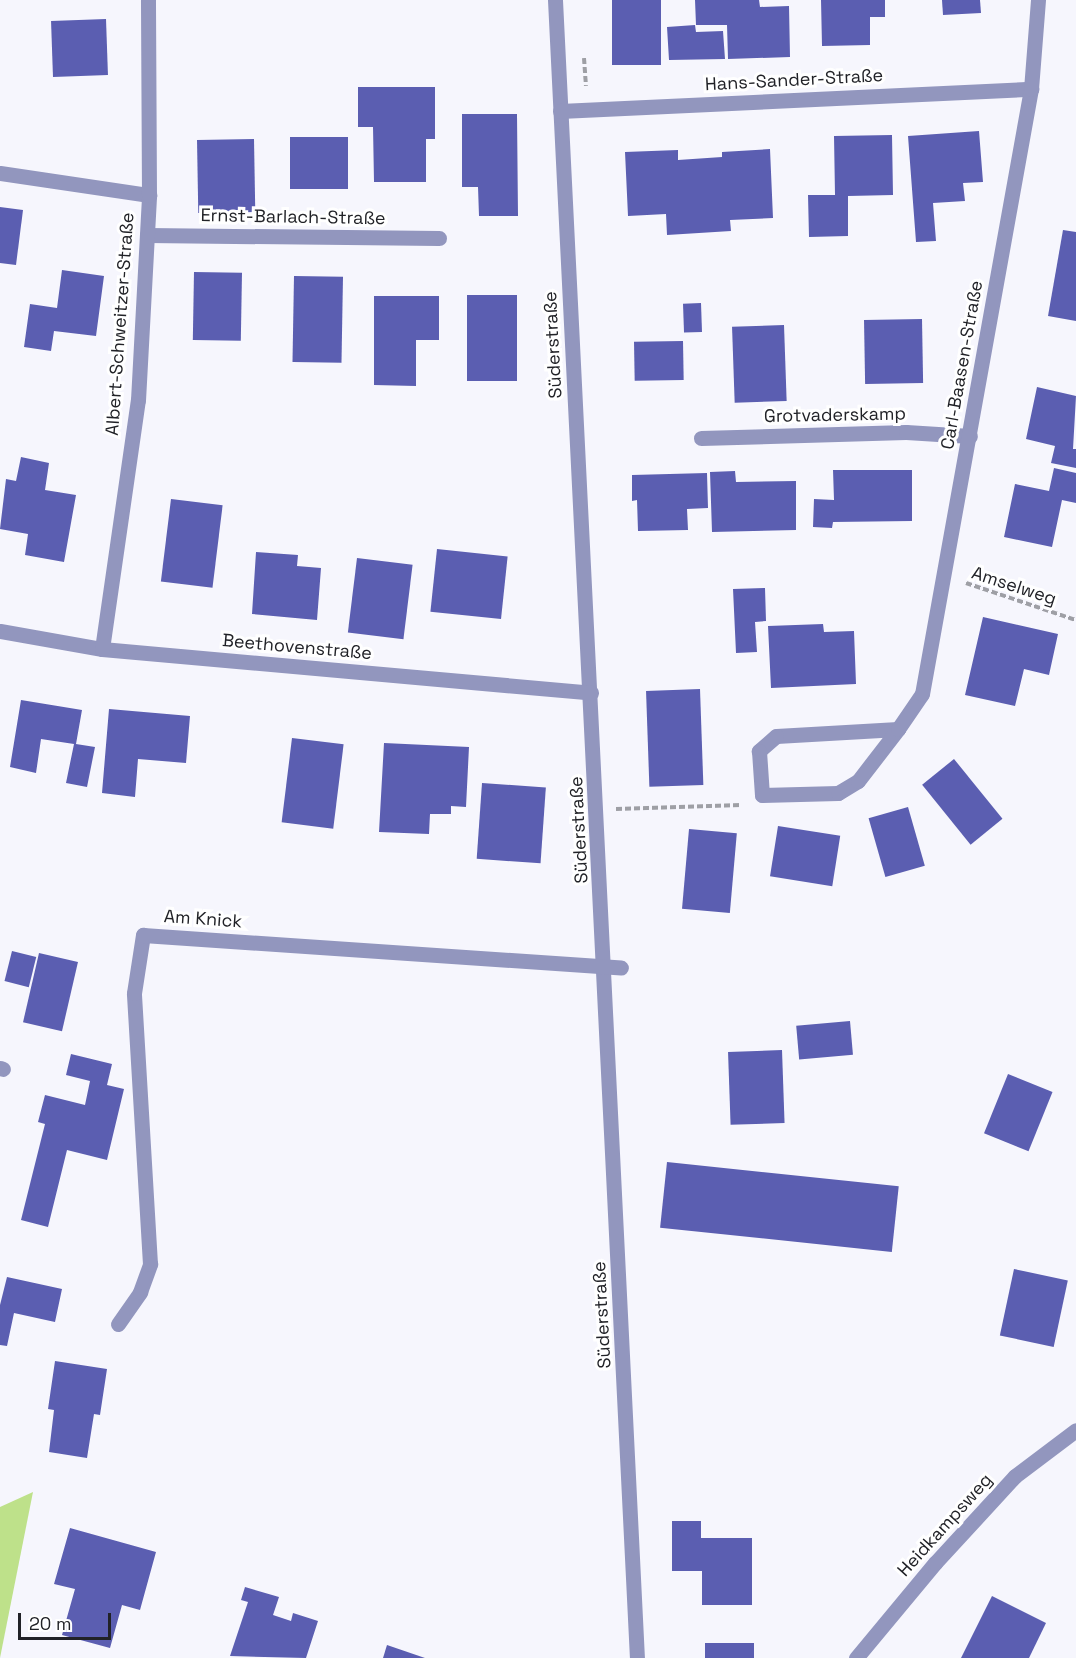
<!DOCTYPE html>
<html>
<head>
<meta charset="utf-8">
<style>
	body { margin:0 }
	#map { position:relative; width:1076px; height:1658px; overflow:hidden; background:#f6f6fd; font-family:"Space Grotesk",sans-serif }
	div>[style] { position:absolute }
	[style*='--x'] { left:calc(var(--x)*1px); top:calc(var(--y)*1px); width:calc(var(--w)*1px); rotate:calc(var(--a)*1deg) }
	.green>* { inset:0; background:#bee18a }
	.building>* { inset:0; background:#5b5eb1; transform-origin:0 0 }
	.path>* { height:4px; margin-top:-2px; transform-origin:0; background:repeating-linear-gradient(90deg,#9e9fa5 0 6px,transparent 0 9px) }
	.minor>* { height:15px; margin:-7.5px; padding:0 7.5px; transform-origin:7.5px; border-radius:7.5px; background:#9296be }
	span { translate:-50% -50%; white-space:nowrap; text-align:center; line-height:1.15; -webkit-text-stroke:6px #fff; paint-order:stroke }
	.street-label { font-size:18px; color:#212227 }
	.scale { position:absolute; left:18px; top:1613px; width:93px; height:27px; box-sizing:border-box; border:3px solid #212227; border-top:0; padding-left:8px; font-size:18px; line-height:21px; white-space:nowrap; color:#212227; -webkit-text-stroke:4px #fff; paint-order:stroke }
</style>
</head>
<body>
<div id="map">
	<div class="green">
		<div style="clip-path:polygon(33px 1492px,0 1658px,0 1507px)"></div>
	</div>
	<div class="building">
		<div style="left:612px;top:0;width:49px;height:65px"></div>
		<div style="clip-path:polygon(695px 0,759px 0,760px 7px,789px 6px,790px 57px,728px 59px,727px 25px,696px 25px)"></div>
		<div style="clip-path:polygon(821px 0,885px 0,885px 17px,870px 17px,870px 45px,822px 46px)"></div>
		<div style="clip-path:polygon(942px 0,980px 0,981px 13px,943px 15px)"></div>
		<div style="left:106px;top:19px;width:56px;height:55px;rotate:88deg"></div>
		<div style="clip-path:polygon(695px 25px,696px 32px,723px 31px,725px 59px,669px 60px,667px 27px)"></div>
		<div style="clip-path:polygon(358px 87px,435px 87px,435px 139px,426px 139px,426px 182px,374px 182px,373px 127px,358px 127px)"></div>
		<div style="clip-path:polygon(462px 114px,517px 114px,518px 216px,479px 216px,478px 187px,462px 187px)"></div>
		<div style="clip-path:polygon(979px 131px,983px 182px,963px 183px,965px 201px,933px 203px,936px 241px,916px 242px,908px 136px)"></div>
		<div style="clip-path:polygon(892px 135px,893px 195px,848px 196px,848px 236px,809px 237px,808px 195px,835px 195px,834px 136px)"></div>
		<div style="left:290px;top:137px;width:58px;height:52px"></div>
		<div style="left:254px;top:139px;width:73px;height:57px;rotate:89deg"></div>
		<div style="clip-path:polygon(770px 149px,773px 218px,730px 220px,731px 231px,667px 235px,666px 214px,628px 216px,625px 152px,678px 150px,678px 160px,722px 157px,722px 152px)"></div>
		<div style="clip-path:polygon(0 207px,23px 210px,16px 265px,0 263px)"></div>
		<div style="clip-path:polygon(1063px 230px,1076px 232px,1076px 321px,1048px 316px)"></div>
		<div style="clip-path:polygon(62px 270px,104px 276px,96px 336px,54px 331px,51px 351px,24px 347px,30px 304px,57px 308px)"></div>
		<div style="left:194px;top:272px;width:48px;height:68px;rotate:1deg"></div>
		<div style="left:294px;top:276px;width:49px;height:86px;rotate:1deg"></div>
		<div style="left:467px;top:295px;width:50px;height:86px"></div>
		<div style="clip-path:polygon(374px 296px,439px 296px,439px 340px,416px 340px,416px 386px,374px 385px)"></div>
		<div style="left:701px;top:303px;width:29px;height:18px;rotate:88deg"></div>
		<div style="left:922px;top:319px;width:64px;height:58px;rotate:89deg"></div>
		<div style="left:784px;top:325px;width:76px;height:52px;rotate:88deg"></div>
		<div style="left:683px;top:341px;width:39px;height:49px;rotate:89deg"></div>
		<div style="clip-path:polygon(1037px 387px,1076px 396px,1073px 449px,1076px 449px,1076px 468px,1051px 463px,1055px 446px,1026px 439px)"></div>
		<div style="clip-path:polygon(21px 457px,49px 463px,45px 490px,76px 495px,64px 562px,25px 555px,28px 534px,0 529px,6px 479px,16px 481px)"></div>
		<div style="clip-path:polygon(1054px 468px,1076px 473px,1076px 503px,1062px 500px,1052px 547px,1004px 537px,1015px 484px,1049px 491px)"></div>
		<div style="clip-path:polygon(833px 470px,912px 470px,912px 521px,833px 522px,832px 528px,813px 527px,814px 499px,834px 500px)"></div>
		<div style="clip-path:polygon(735px 471px,736px 482px,796px 481px,796px 530px,712px 532px,710px 472px)"></div>
		<div style="clip-path:polygon(707px 473px,708px 508px,687px 509px,688px 530px,638px 531px,637px 500px,632px 501px,632px 475px)"></div>
		<div style="left:171px;top:499px;width:52px;height:83px;rotate:7deg"></div>
		<div style="left:437px;top:549px;width:71px;height:63px;rotate:6deg"></div>
		<div style="clip-path:polygon(256px 552px,298px 555px,297px 566px,321px 568px,317px 620px,252px 614px)"></div>
		<div style="left:357px;top:558px;width:56px;height:75px;rotate:7deg"></div>
		<div style="clip-path:polygon(765px 588px,766px 621px,755px 622px,757px 652px,736px 653px,733px 589px)"></div>
		<div style="clip-path:polygon(983px 617px,1058px 634px,1049px 675px,1024px 669px,1015px 706px,965px 695px)"></div>
		<div style="clip-path:polygon(823px 624px,824px 632px,854px 631px,856px 684px,771px 688px,768px 626px)"></div>
		<div style="left:700px;top:689px;width:96px;height:54px;rotate:88deg"></div>
		<div style="clip-path:polygon(21px 700px,82px 710px,76px 744px,95px 747px,87px 787px,66px 783px,74px 744px,41px 739px,36px 773px,10px 767px)"></div>
		<div style="clip-path:polygon(109px 709px,190px 716px,186px 763px,138px 759px,135px 797px,102px 793px)"></div>
		<div style="left:292px;top:738px;width:52px;height:85px;rotate:7deg"></div>
		<div style="clip-path:polygon(384px 743px,469px 747px,466px 807px,451px 806px,451px 814px,430px 814px,429px 834px,379px 832px)"></div>
		<div style="left:954px;top:759px;width:77px;height:41px;rotate:51deg"></div>
		<div style="left:482px;top:783px;width:64px;height:76px;rotate:4deg"></div>
		<div style="left:908px;top:807px;width:61px;height:41px;rotate:74deg"></div>
		<div style="left:778px;top:826px;width:63px;height:51px;rotate:9deg"></div>
		<div style="left:689px;top:829px;width:48px;height:80px;rotate:5deg"></div>
		<div style="left:12px;top:951px;width:25px;height:31px;rotate:14deg"></div>
		<div style="left:39px;top:953px;width:40px;height:71px;rotate:13deg"></div>
		<div style="left:850px;top:1021px;width:34px;height:54px;rotate:85deg"></div>
		<div style="left:782px;top:1050px;width:73px;height:54px;rotate:88deg"></div>
		<div style="clip-path:polygon(71px 1054px,112px 1064px,107px 1085px,124px 1089px,107px 1160px,67px 1150px,48px 1227px,21px 1220px,45px 1124px,38px 1122px,45px 1095px,85px 1105px,90px 1081px,66px 1075px)"></div>
		<div style="left:1008px;top:1074px;width:48px;height:64px;rotate:22deg"></div>
		<div style="left:667px;top:1162px;width:233px;height:66px;rotate:6deg"></div>
		<div style="left:1014px;top:1269px;width:55px;height:68px;rotate:12deg"></div>
		<div style="clip-path:polygon(7px 1277px,62px 1289px,55px 1322px,14px 1313px,7px 1346px,0 1345px,0 1305px)"></div>
		<div style="clip-path:polygon(55px 1361px,107px 1369px,100px 1415px,94px 1414px,87px 1458px,49px 1452px,54px 1410px,48px 1409px)"></div>
		<div style="clip-path:polygon(672px 1521px,701px 1521px,701px 1538px,752px 1538px,752px 1605px,702px 1605px,702px 1571px,672px 1571px)"></div>
		<div style="clip-path:polygon(70px 1528px,156px 1552px,140px 1610px,122px 1605px,110px 1648px,62px 1635px,75px 1589px,54px 1584px)"></div>
		<div style="clip-path:polygon(245px 1587px,279px 1597px,273px 1615px,291px 1621px,293px 1613px,318px 1621px,306px 1658px,230px 1656px,248px 1602px,241px 1600px)"></div>
		<div style="clip-path:polygon(992px 1596px,1046px 1623px,1029px 1658px,961px 1658px)"></div>
		<div style="left:705px;top:1643px;width:49px;height:15px"></div>
		<div style="clip-path:polygon(387px 1645px,425px 1658px,383px 1658px)"></div>
	</div>
	<div class="path">
		<div style="--x:584;--y:58;--w:28;--a:86"></div>
		<div style="--x:966;--y:583;--w:116;--a:18.6"></div>
		<div style="--x:616;--y:809;--w:125;--a:-1.8"></div>
	</div>
	<div class="minor">
		<div style="--x:555;--y:0;--w:1660;--a:87.17"></div>
		<div style="--x:560;--y:111;--w:472;--a:-2.7"></div>
		<div style="--x:0;--y:173;--w:151;--a:8.4"></div>
		<div style="--x:147;--y:235;--w:292;--a:0.6"></div>
		<div style="--x:701;--y:438;--w:205;--a:-1.7"></div>
		<div style="--x:906;--y:432;--w:64;--a:3.6"></div>
		<div style="--x:0;--y:631;--w:104;--a:10"></div>
		<div style="--x:102;--y:649;--w:491;--a:5.1"></div>
		<div style="--x:102;--y:649;--w:252;--a:-81.8"></div>
		<div style="--x:138;--y:400;--w:205;--a:-86.9"></div>
		<div style="--x:149;--y:195;--w:195;--a:-90.3"></div>
		<div style="--x:898;--y:729;--w:122;--a:176.7"></div>
		<div style="--x:776;--y:736;--w:23;--a:139"></div>
		<div style="--x:759;--y:751;--w:44;--a:86.1"></div>
		<div style="--x:762;--y:795;--w:76;--a:-1.5"></div>
		<div style="--x:838;--y:793;--w:23;--a:-31"></div>
		<div style="--x:858;--y:781;--w:66;--a:-52.4"></div>
		<div style="--x:898;--y:729;--w:42;--a:-55.6"></div>
		<div style="--x:922;--y:694;--w:615;--a:-79.79"></div>
		<div style="--x:1031;--y:89;--w:89;--a:-85.5"></div>
		<div style="--x:0;--y:1068;--w:3;--a:18"></div>
		<div style="--x:118;--y:1324;--w:39;--a:-55"></div>
		<div style="--x:140;--y:1292;--w:30;--a:-70"></div>
		<div style="--x:150;--y:1264;--w:271;--a:-93.4"></div>
		<div style="--x:134;--y:993;--w:59;--a:-81.2"></div>
		<div style="--x:143;--y:935;--w:479;--a:3.9"></div>
		<div style="--x:856;--y:1658;--w:124;--a:-50.3"></div>
		<div style="--x:935;--y:1563;--w:118;--a:-47.4"></div>
		<div style="--x:1015;--y:1476;--w:76;--a:-37"></div>
	</div>
	<div class="street-label">
		<span style="left:794px;top:80px;rotate:-3deg">Hans-Sander-Straße</span>
		<span style="left:293px;top:217px;rotate:1deg">Ernst-Barlach-Straße</span>
		<span style="left:120px;top:324px;rotate:-86deg">Albert-Schweitzer-Straße</span>
		<span style="left:553px;top:345px;rotate:-93deg">Süderstraße</span>
		<span style="left:962px;top:365px;rotate:-80deg">Carl-Baasen-Straße</span>
		<span style="left:835px;top:415px;rotate:-1deg">Grotvaderskamp</span>
		<span style="left:1014px;top:586px;rotate:18deg">Amselweg</span>
		<span style="left:297px;top:647px;rotate:5deg">Beethovenstraße</span>
		<span style="left:579px;top:830px;rotate:-93deg">Süderstraße</span>
		<span style="left:203px;top:919px;rotate:4deg">Am Knick</span>
		<span style="left:602px;top:1315px;rotate:-93deg">Süderstraße</span>
		<span style="left:945px;top:1525px;rotate:-48deg">Heidkampsweg</span>
	</div>
	<div class="scale">20 m</div>
</div>
</body>
</html>
